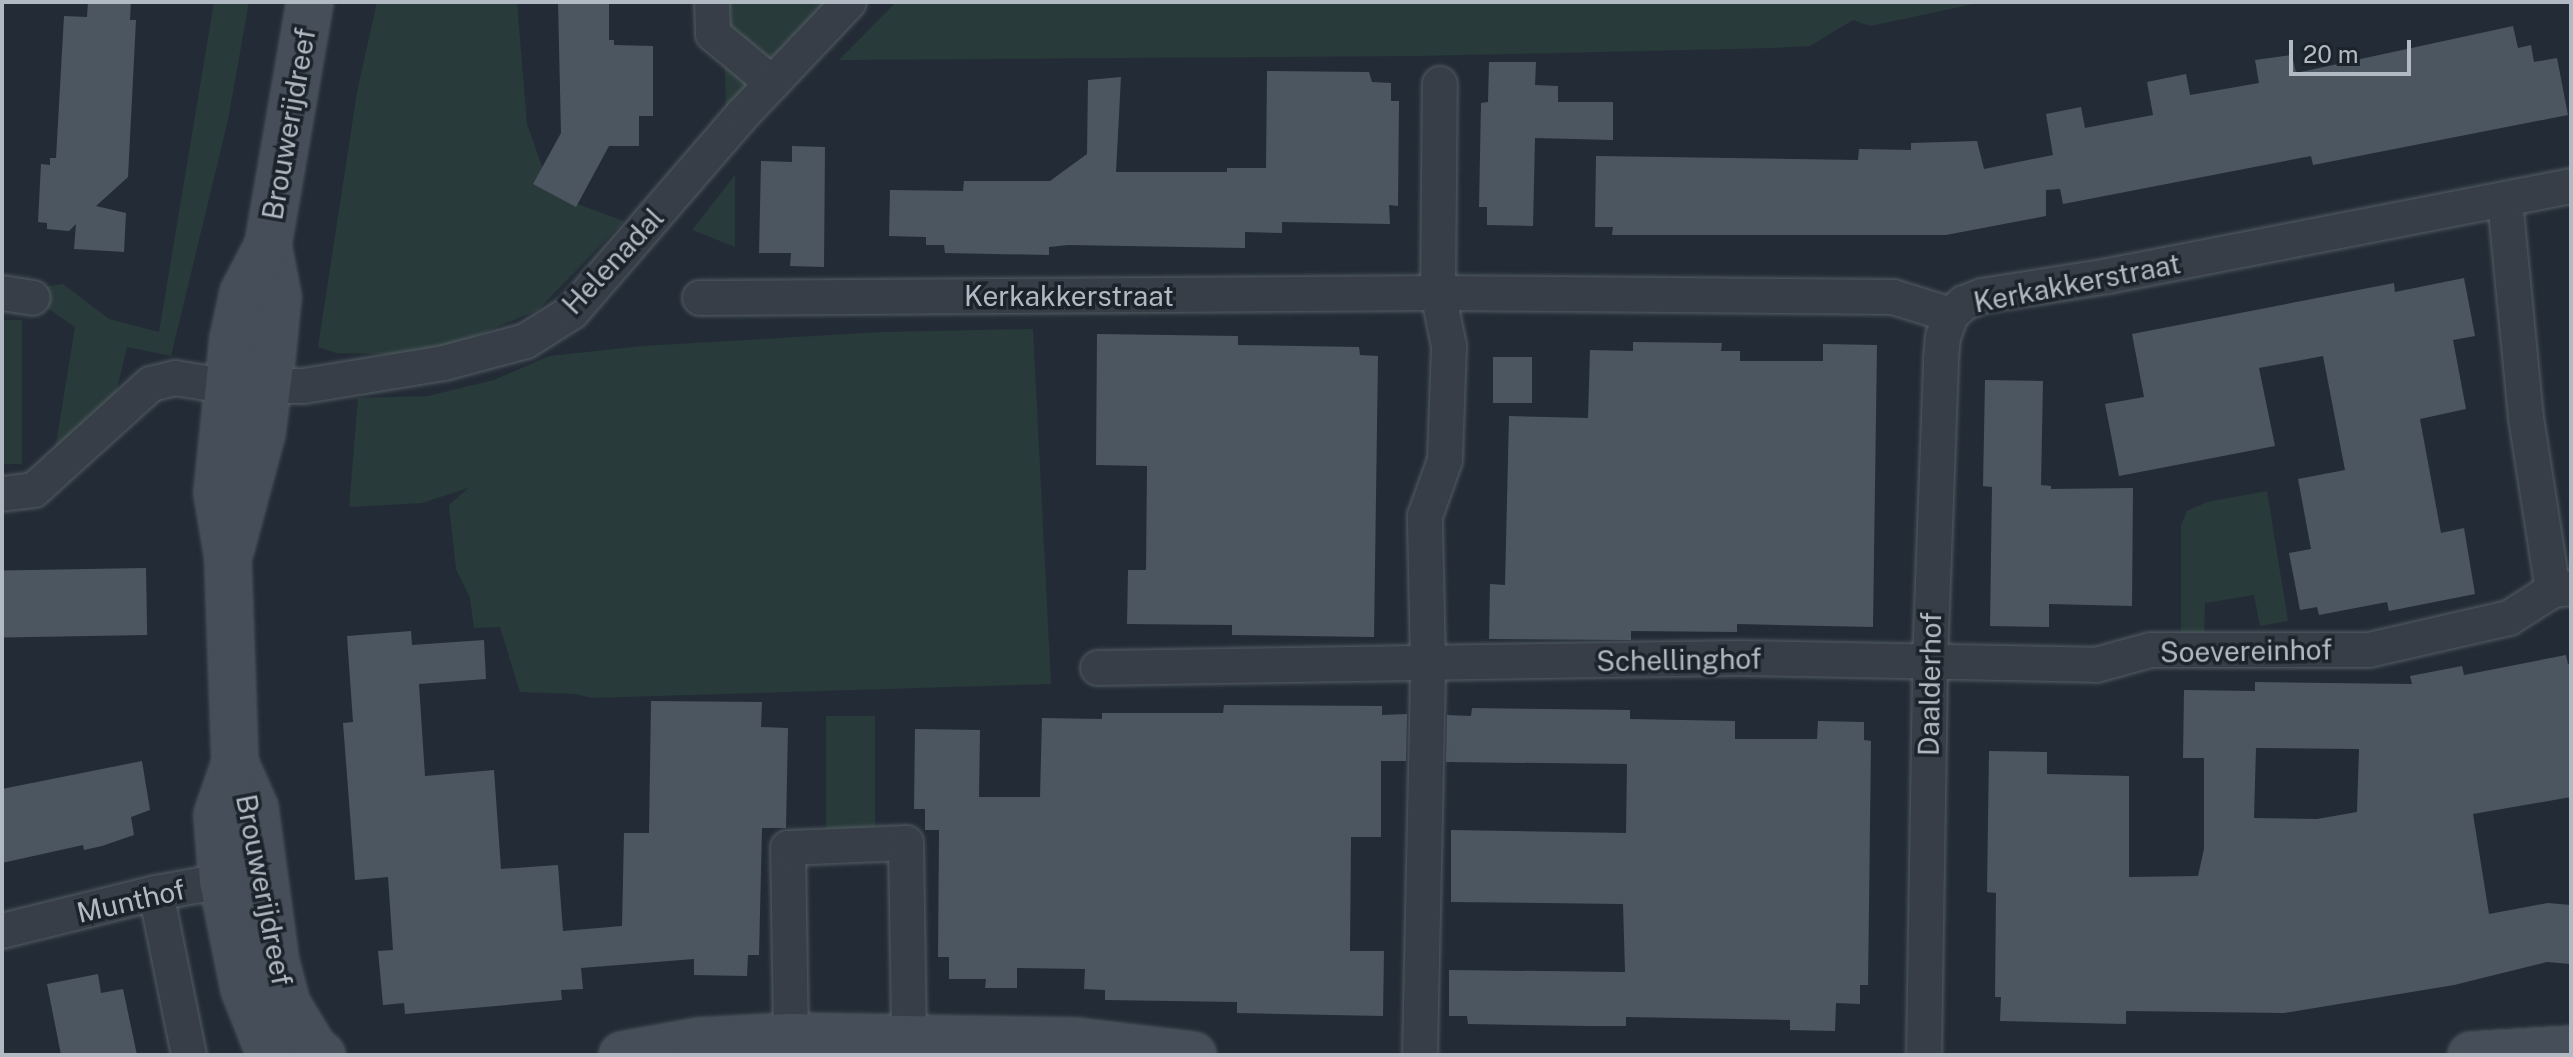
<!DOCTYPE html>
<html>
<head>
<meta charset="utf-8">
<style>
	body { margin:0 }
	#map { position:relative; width:2573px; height:1057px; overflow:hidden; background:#232c36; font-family:"Public Sans",sans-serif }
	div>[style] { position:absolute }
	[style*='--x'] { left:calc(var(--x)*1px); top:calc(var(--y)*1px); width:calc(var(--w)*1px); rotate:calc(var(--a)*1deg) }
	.green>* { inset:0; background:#283a39; transform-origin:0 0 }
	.building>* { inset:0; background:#4c5661; transform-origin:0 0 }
	.roads { filter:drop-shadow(0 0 2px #545c64) drop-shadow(0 0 2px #545c64) }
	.street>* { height:34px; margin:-17px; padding:0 17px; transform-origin:17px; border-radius:17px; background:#373e47 }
	.secondary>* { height:44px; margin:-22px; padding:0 22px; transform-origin:22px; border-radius:22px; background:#454e59 }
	span { translate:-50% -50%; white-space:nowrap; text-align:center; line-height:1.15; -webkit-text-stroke:7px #1c232b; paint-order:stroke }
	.street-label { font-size:28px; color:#b1b9c3 }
	.frame { position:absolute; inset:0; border:4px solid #b1b9c3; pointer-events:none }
	.scale { position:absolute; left:2289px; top:40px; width:122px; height:36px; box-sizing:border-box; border:4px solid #b1b9c3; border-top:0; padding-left:10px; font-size:24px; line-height:28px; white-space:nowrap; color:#b1b9c3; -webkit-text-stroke:6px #1c232b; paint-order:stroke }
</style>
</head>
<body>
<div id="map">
	<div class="green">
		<div style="clip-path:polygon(214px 2px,249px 2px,228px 120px,171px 356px,127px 347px,115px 397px,53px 462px,75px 327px,33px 298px,43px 287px,63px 284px,109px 319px,159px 332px)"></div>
		<div style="clip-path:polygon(377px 2px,517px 2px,527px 124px,546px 178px,567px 200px,624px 221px,538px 310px,456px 344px,396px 354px,336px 353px,318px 347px,357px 92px)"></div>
		<div style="clip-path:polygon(723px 2px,831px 2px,726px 112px)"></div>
		<div style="clip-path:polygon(896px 2px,1983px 2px,1870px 26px,1853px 20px,1810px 46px,1773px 48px,1420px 56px,839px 60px)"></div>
		<div style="clip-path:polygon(735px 175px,735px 247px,692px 230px)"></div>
		<div style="left:2px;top:320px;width:20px;height:144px"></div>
		<div style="clip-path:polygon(1033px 329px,1051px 684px,591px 698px,576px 694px,520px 692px,500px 627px,474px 628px,470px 598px,456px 569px,449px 505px,468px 488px,422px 503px,349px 507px,358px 398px,428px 396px,494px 380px,549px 356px,643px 346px,882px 332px)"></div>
		<div style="clip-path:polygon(2267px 491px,2288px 621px,2260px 626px,2254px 595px,2205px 603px,2204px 636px,2181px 636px,2181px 525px,2187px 511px,2207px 502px)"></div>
		<div style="left:875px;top:716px;width:112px;height:49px;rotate:90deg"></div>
	</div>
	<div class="building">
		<div style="clip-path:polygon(88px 2px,131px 2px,130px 20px,136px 20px,128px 177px,96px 206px,126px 213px,124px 252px,74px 249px,76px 224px,69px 231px,47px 229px,47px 223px,38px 222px,41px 164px,50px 165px,50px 158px,56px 158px,64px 16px,87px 17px)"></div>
		<div style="clip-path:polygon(558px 2px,609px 2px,609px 40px,614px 40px,614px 45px,653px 46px,653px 116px,639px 116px,639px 146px,609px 146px,576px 207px,533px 184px,561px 133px)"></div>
		<div style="clip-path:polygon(2513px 26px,2518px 48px,2531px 45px,2534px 62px,2557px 58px,2568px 115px,2313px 165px,2311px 156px,2063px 204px,2060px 189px,2046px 190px,2046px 216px,1946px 235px,1612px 235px,1613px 227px,1595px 227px,1596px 156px,1858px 160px,1859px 149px,1911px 150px,1911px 143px,1977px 141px,1984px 169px,2053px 155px,2046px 114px,2081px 107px,2085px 128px,2153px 115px,2147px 82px,2186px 74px,2190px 95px,2259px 83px,2255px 60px,2292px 55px,2296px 73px)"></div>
		<div style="clip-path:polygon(1489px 62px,1536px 62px,1535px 85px,1558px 86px,1558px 102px,1613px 102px,1613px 140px,1535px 138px,1533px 226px,1487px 225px,1487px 207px,1479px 207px,1481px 103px,1488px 102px)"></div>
		<div style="clip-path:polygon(1267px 71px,1369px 72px,1372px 82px,1391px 83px,1391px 101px,1399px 101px,1398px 206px,1389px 205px,1390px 224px,1282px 222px,1282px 233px,1245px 232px,1245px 248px,1068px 245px,1049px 247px,1049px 255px,945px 253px,944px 245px,926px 245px,926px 237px,889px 236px,890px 190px,963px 191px,964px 181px,1050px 181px,1087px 154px,1088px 80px,1121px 77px,1116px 172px,1227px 172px,1227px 168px,1266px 168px)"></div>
		<div style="clip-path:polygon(792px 146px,825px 147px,824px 267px,790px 266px,791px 253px,759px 253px,761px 161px,792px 162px)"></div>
		<div style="clip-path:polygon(2464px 278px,2475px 336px,2453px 340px,2466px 409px,2420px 419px,2441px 533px,2464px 528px,2475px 594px,2389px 611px,2387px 602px,2319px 615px,2317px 607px,2300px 610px,2289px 553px,2311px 549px,2298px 479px,2345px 470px,2323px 356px,2259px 368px,2275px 446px,2119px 476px,2105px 404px,2144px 397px,2132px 334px,2394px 283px,2395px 292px)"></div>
		<div style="clip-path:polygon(1097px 334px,1238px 336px,1238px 345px,1359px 347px,1360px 355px,1378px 356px,1374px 637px,1232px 635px,1232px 625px,1127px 624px,1128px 570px,1146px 570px,1147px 466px,1096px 465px)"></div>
		<div style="clip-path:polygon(1633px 342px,1722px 343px,1721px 351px,1740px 351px,1740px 361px,1823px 361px,1823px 344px,1877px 345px,1873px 627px,1737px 624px,1737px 632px,1631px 631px,1631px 640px,1489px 639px,1490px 584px,1505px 585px,1509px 416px,1588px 418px,1590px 350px,1633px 351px)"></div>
		<div style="left:1493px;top:357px;width:39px;height:46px"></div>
		<div style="clip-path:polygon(1985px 380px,2043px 381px,2041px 485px,2051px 486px,2051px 489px,2133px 488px,2132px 606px,2049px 604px,2049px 627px,1990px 626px,1992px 487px,1983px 486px)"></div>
		<div style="left:146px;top:568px;width:67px;height:144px;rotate:89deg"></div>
		<div style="clip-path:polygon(411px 631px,412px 645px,484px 640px,486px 679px,419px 684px,425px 776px,494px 770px,501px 869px,558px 865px,563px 931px,622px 926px,624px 833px,649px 833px,651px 701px,762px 702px,761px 727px,788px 728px,786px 828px,762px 828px,759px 955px,748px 955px,747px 976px,694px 975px,694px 959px,581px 968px,583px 989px,561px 990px,562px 1000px,405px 1014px,404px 1003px,383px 1005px,378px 951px,393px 950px,388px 877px,355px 880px,343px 723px,353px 722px,347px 636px)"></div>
		<div style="clip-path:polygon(evenodd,2566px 655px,2568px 664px,2571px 663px,2571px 797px,2473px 814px,2489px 914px,2548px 903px,2571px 905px,2571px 964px,2547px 962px,2454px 985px,2284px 1013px,2126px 1011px,2126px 1024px,2000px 1021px,2001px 997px,1995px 997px,1996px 893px,1987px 892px,1989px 751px,2047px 752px,2047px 774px,2129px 776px,2129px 877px,2198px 876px,2204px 849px,2204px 758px,2183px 758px,2184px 690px,2255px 691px,2255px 682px,2412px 684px,2410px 676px,2462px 666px,2464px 675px,2566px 655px,2256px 748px,2359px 749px,2357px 812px,2317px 819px,2254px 818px,2256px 748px)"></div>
		<div style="clip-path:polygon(1224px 705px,1382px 706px,1382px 715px,1407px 714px,1406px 761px,1381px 761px,1381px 837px,1351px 837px,1350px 951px,1384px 951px,1383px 1016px,1237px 1013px,1237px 1002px,1105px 1000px,1105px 990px,1084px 989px,1085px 969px,1017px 968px,1017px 988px,985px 988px,986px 979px,949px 979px,949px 957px,938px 957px,939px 830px,925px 830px,925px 809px,914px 809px,915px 729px,980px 730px,979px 797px,1040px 797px,1042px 718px,1102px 719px,1102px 713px,1223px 713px)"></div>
		<div style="clip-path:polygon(1472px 708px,1630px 710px,1630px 719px,1735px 721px,1735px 739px,1817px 739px,1818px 721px,1864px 722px,1864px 740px,1871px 741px,1869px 907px,1868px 985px,1860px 985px,1860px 1004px,1836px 1003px,1835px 1031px,1790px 1030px,1790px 1020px,1626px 1017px,1626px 1026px,1590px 1026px,1468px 1024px,1467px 1016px,1449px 1016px,1449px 970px,1625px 972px,1623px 904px,1451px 902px,1451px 830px,1626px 833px,1627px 764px,1446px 762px,1447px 715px,1471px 716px)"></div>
		<div style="clip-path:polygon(142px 761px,150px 810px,131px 817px,134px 835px,102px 846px,84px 850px,83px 845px,2px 863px,2px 789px)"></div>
		<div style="clip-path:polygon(98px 974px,101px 993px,123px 989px,137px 1055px,61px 1055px,47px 984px)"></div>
	</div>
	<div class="roads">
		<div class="street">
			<div style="--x:712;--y:2;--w:32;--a:88"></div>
			<div style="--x:713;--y:34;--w:77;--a:39.7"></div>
			<div style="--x:2505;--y:200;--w:219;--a:84.5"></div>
			<div style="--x:2526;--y:418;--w:174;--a:81.1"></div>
			<div style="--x:2;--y:293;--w:31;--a:9"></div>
			<div style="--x:700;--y:298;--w:738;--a:-0.39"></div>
			<div style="--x:1438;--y:293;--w:455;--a:0.5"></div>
			<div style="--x:1893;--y:297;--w:61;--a:17.2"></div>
			<div style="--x:1951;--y:315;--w:18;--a:-43"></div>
			<div style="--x:1964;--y:303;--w:19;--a:-21"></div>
			<div style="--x:1982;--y:296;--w:128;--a:-9"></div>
			<div style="--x:2108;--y:276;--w:472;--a:-11"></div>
			<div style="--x:2;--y:494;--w:32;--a:-7"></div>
			<div style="--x:34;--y:490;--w:158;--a:-42.2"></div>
			<div style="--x:151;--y:384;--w:25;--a:-14"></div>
			<div style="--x:175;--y:378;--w:51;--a:9.1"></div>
			<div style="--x:225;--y:386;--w:79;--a:0"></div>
			<div style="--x:304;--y:386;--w:142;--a:-9.3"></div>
			<div style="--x:444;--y:363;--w:85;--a:-15"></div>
			<div style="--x:526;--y:341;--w:54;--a:-32.2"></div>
			<div style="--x:572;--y:312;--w:262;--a:-49.2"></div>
			<div style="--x:743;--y:114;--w:154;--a:-46.6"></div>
			<div style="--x:1098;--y:668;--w:644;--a:-0.89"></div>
			<div style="--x:1742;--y:658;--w:354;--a:1.1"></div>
			<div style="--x:2096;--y:665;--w:57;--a:-15.3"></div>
			<div style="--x:2151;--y:650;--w:218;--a:0"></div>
			<div style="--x:2369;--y:650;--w:144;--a:-12.9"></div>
			<div style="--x:2509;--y:618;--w:52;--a:-32.5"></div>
			<div style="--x:2553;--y:590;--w:18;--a:-6"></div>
			<div style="--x:156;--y:893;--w:165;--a:78.5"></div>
			<div style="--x:2;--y:931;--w:159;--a:-13.9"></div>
			<div style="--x:156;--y:893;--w:90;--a:-10.2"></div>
			<div style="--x:791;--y:1036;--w:188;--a:-90.9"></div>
			<div style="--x:788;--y:848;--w:118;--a:-2.4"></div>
			<div style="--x:906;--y:843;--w:194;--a:89.1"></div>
			<div style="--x:1420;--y:1055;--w:390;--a:-88.8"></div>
			<div style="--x:1428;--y:665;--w:149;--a:-91.2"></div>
			<div style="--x:1425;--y:516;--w:59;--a:-70.3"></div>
			<div style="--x:1445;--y:460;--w:114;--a:-88"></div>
			<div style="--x:1449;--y:346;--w:54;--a:-101.7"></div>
			<div style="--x:1438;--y:293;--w:209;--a:-89.5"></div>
			<div style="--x:1924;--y:1055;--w:392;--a:-89.1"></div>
			<div style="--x:1930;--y:663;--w:304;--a:-87.9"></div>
			<div style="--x:1941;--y:359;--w:22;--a:-85"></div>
			<div style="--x:1943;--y:337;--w:23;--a:-70"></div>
		</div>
		<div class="secondary">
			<div style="--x:231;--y:548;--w:119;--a:-74.9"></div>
			<div style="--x:262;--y:433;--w:77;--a:-82.5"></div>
			<div style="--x:272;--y:357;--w:60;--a:-84.3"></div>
			<div style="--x:278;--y:297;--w:53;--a:-100.9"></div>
			<div style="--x:235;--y:763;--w:49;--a:66"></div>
			<div style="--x:255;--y:808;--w:156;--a:82.3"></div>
			<div style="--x:276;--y:963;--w:42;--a:75"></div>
			<div style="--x:287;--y:1004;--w:56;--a:58.9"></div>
			<div style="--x:316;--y:1052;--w:7;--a:27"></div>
			<div style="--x:270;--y:1055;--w:71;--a:-111.5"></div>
			<div style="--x:244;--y:989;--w:110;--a:-101.5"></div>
			<div style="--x:222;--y:881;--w:66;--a:-94.3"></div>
			<div style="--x:217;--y:815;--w:55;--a:-70.9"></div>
			<div style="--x:235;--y:763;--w:205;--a:-92"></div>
			<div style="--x:228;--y:558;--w:66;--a:-99.6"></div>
			<div style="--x:217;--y:493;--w:155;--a:-84.1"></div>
			<div style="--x:233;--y:339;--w:47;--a:-77.7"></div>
			<div style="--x:243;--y:293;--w:54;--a:-62.5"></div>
			<div style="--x:268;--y:245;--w:247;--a:-80.2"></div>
			<div style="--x:622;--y:1055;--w:77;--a:-10.4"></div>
			<div style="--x:698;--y:1041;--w:93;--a:-3.1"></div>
			<div style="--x:791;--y:1036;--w:285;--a:1"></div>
			<div style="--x:1076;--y:1041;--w:118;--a:6.8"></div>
			<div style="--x:2471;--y:1055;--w:100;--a:-3.4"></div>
		</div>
	</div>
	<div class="street-label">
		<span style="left:289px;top:124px;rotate:-80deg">Brouwerijdreef</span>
		<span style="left:613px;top:261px;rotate:-47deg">Helenadal</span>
		<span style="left:2077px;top:283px;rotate:-11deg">Kerkakkerstraat</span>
		<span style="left:1069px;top:296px">Kerkakkerstraat</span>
		<span style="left:2246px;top:651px;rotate:-1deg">Soevereinhof</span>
		<span style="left:1679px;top:660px;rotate:-1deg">Schellinghof</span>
		<span style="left:1930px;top:684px;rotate:-89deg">Daalderhof</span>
		<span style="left:264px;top:890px;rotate:79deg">Brouwerijdreef</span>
		<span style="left:131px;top:901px;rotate:-13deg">Munthof</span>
	</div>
	<div class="frame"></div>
	<div class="scale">20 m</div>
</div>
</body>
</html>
